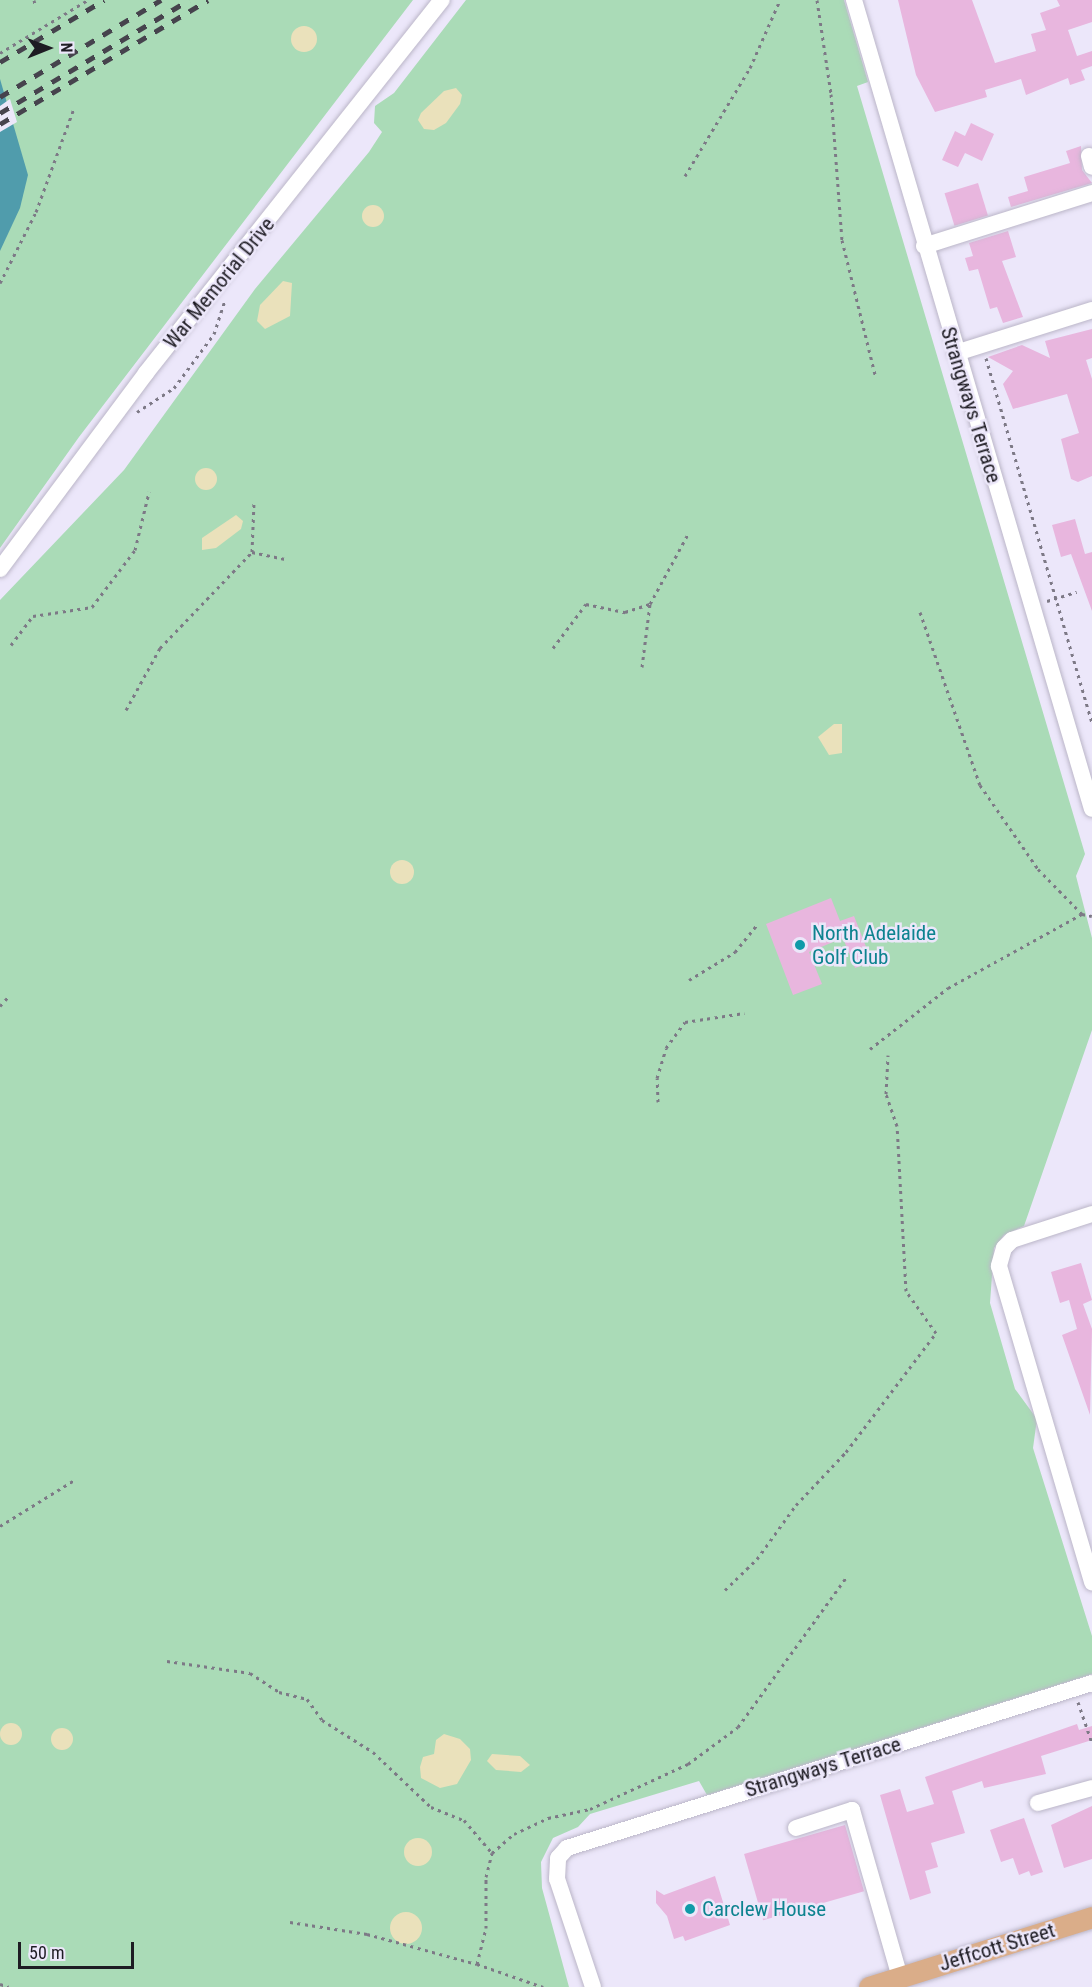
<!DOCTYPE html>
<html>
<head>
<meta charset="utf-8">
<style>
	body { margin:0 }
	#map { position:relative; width:1092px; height:1987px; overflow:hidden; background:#ece7fa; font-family:"Roboto Condensed",sans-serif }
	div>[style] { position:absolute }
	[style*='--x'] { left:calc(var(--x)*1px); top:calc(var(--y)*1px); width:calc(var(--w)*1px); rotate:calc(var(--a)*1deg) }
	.green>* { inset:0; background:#aadbb7 }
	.sand>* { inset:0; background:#eae1bb }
	.round { border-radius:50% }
	.water>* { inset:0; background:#509cac }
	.pier>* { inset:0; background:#ece7fa }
	.building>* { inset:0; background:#e8b6de; transform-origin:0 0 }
	.path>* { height:3px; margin-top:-1.5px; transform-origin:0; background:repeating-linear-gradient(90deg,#7d7986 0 3px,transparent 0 7.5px) }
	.roads { filter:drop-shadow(0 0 2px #bbb6c8) drop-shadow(0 0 2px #bbb6c8) }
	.minor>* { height:16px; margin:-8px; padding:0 8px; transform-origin:8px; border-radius:8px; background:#fff }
	.major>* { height:21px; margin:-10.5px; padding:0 10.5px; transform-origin:10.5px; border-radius:10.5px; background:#daad89 }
	.rail>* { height:4.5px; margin-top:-2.25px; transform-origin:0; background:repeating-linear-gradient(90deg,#46434d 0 10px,transparent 0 20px) }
	.dots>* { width:16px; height:16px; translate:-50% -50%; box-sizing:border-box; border:3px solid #ece7fa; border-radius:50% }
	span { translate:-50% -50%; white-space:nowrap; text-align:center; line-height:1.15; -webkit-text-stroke:5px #ece7fa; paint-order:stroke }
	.street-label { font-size:21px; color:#1e1c23 }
	.culture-label { font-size:21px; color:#0d838f }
	.left { translate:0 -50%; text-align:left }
	.north { position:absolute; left:18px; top:18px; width:60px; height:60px; -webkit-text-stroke:4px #ece7fa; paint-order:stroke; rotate:89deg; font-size:16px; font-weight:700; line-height:24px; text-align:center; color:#1e1c23 }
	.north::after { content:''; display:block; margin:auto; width:21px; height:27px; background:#1e1c23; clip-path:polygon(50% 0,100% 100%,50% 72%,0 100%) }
	.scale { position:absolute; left:18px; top:1942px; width:116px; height:27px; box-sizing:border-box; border:3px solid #1e1c23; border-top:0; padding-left:8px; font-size:18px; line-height:21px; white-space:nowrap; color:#1e1c23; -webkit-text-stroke:4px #ece7fa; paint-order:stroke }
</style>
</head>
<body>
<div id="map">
	<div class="green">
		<div style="clip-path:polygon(0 0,413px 0,79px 437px,0 548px)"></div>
		<div style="clip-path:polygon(466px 0,844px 0,868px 82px,857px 86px,1085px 854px,1076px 876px,1092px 938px,1092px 1030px,1024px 1226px,1004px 1235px,994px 1248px,990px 1303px,1015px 1389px,1037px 1419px,1033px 1448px,1092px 1636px,1092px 1674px,707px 1795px,699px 1781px,590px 1814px,578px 1827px,553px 1838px,541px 1862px,542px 1888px,569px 1987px,0 1987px,0 600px,124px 470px,255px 289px,369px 152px,382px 132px,374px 123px,375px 106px,394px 93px)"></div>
	</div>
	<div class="sand">
		<div class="round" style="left:291px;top:26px;width:26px;height:26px"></div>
		<div style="clip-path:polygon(456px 88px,462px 95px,460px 104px,446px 123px,434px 130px,424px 129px,418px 120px,421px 113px,444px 91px)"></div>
		<div class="round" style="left:362px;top:205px;width:22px;height:22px"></div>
		<div style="clip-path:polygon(283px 281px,292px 283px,290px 316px,265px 329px,257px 321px,260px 305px)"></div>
		<div class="round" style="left:195px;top:468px;width:22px;height:22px"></div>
		<div style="clip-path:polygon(236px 515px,243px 521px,241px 529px,216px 548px,202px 550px,202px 538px)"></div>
		<div style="clip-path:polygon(834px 724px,842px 724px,842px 753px,829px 755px,818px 737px)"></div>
		<div class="round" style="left:390px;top:860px;width:24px;height:24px"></div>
		<div class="round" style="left:0;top:1723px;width:22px;height:22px"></div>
		<div class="round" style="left:51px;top:1728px;width:22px;height:22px"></div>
		<div style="clip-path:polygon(444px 1734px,460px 1739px,470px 1749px,471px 1760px,457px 1784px,440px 1788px,421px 1778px,420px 1767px,423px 1757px,434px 1754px,436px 1740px)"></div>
		<div style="clip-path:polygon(492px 1754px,520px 1756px,530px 1765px,521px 1772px,496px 1770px,487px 1761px)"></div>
		<div class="round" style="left:404px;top:1838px;width:28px;height:28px"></div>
		<div class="round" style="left:390px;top:1912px;width:32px;height:32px"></div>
	</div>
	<div class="water">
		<div style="clip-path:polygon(0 79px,28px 175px,20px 208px,0 251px)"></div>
	</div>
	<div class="pier">
		<div style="clip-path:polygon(10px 99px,17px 122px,0 132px,0 106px)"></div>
	</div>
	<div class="building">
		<div style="clip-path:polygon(898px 0,972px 0,995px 63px,1036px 51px,1031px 34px,1046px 30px,1040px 13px,1060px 6px,1057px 0,1092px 0,1092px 22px,1068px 30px,1077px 56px,1092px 51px,1092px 66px,1081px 70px,1085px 80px,1070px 85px,1068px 78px,1026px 95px,1021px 79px,985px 90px,987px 97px,935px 112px,916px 75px)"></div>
		<div style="clip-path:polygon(971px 123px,994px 134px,982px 161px,965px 153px,958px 167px,942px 160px,955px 131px,965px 136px)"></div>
		<div style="clip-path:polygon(1081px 146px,1082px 170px,1092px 183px,1011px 207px,1008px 197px,1028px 191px,1024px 177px,1070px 163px,1066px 151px)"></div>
		<div style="left:978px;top:183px;width:34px;height:35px;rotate:73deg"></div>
		<div style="clip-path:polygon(1008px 231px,1016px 257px,1002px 261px,1023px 317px,1003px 323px,997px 307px,990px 309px,978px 269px,969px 271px,965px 258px,973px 256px,969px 243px)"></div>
		<div style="clip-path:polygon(1092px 329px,1092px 358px,1086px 360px,1092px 379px,1092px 476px,1078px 482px,1071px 479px,1061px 439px,1079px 433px,1067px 394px,1013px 409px,1003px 384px,1013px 371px,988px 357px,1022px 345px,1050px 358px,1045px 341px)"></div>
		<div style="clip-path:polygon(1075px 519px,1085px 554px,1092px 552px,1092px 611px,1071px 554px,1061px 557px,1052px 525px)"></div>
		<div style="clip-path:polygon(831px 898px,840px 921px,854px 916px,872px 962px,855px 968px,843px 938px,809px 952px,822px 984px,793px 995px,766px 924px)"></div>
		<div style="clip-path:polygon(1081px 1263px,1092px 1300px,1083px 1304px,1092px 1329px,1090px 1415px,1062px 1335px,1077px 1329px,1069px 1300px,1060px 1303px,1051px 1272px)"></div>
		<div style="clip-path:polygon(1077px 1724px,1079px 1730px,1092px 1726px,1092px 1740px,1041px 1756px,1046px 1774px,984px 1788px,982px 1781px,952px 1791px,965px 1833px,931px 1843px,938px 1867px,925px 1871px,931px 1893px,910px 1900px,880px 1795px,900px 1789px,907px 1812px,934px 1804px,925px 1777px)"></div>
		<div style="clip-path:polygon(1092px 1806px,1092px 1859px,1064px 1868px,1051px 1825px)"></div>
		<div style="clip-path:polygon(1024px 1818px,1043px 1872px,1031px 1876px,1029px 1871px,1019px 1875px,1013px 1858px,1001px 1862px,990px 1830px)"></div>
		<div style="left:845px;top:1825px;width:69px;height:105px;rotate:74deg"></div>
		<div style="clip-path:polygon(715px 1876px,730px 1925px,685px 1941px,683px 1936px,674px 1939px,667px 1916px,656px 1903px,656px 1890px,664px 1895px)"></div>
	</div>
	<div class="path">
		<div style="--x:34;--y:0;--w:4;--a:76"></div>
		<div style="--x:817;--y:0;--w:95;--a:81.5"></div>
		<div style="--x:831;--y:94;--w:146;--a:85.7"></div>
		<div style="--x:842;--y:240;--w:142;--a:76.2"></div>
		<div style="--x:0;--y:53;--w:103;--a:-31.1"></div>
		<div style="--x:685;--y:176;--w:126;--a:-59"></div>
		<div style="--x:750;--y:68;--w:74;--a:-66.2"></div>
		<div style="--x:0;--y:283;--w:80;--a:-63.1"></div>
		<div style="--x:36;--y:212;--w:111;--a:-69.9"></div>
		<div style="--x:986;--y:358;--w:380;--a:73.8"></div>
		<div style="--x:137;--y:412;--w:44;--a:-33"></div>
		<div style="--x:174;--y:388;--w:67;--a:-53.5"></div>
		<div style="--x:214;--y:334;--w:36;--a:-72"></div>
		<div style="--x:252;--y:552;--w:35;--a:12"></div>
		<div style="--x:1047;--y:601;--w:31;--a:-17"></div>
		<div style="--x:920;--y:612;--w:183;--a:70.9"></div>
		<div style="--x:980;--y:785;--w:102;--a:55.4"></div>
		<div style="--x:1038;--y:869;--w:63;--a:45.6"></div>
		<div style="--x:11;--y:645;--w:36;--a:-53"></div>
		<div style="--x:33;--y:616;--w:60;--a:-8.7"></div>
		<div style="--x:92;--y:607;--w:71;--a:-53"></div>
		<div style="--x:135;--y:550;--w:60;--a:-76.4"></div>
		<div style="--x:553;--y:648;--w:55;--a:-53.1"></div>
		<div style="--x:586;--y:604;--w:40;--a:12"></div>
		<div style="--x:625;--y:612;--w:26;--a:-18"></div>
		<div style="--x:650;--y:604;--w:80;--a:-61.5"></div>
		<div style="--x:642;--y:667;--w:64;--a:-82.8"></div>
		<div style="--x:126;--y:710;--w:71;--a:-61.3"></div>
		<div style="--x:160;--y:648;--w:133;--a:-46.2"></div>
		<div style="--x:252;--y:552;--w:50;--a:-87.7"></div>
		<div style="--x:689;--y:980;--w:54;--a:-31.3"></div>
		<div style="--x:735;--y:952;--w:36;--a:-51"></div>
		<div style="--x:0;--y:1006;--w:12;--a:-48"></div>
		<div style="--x:870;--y:1049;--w:99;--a:-38"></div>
		<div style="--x:948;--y:988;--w:153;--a:-28.9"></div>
		<div style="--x:1082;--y:914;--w:10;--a:11"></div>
		<div style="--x:658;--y:1102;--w:24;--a:-92"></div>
		<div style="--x:657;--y:1078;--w:31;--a:-73"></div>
		<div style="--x:666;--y:1048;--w:32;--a:-54"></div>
		<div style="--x:685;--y:1022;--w:60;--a:-8.7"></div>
		<div style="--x:0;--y:1526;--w:86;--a:-31.7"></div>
		<div style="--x:725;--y:1590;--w:45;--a:-44.1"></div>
		<div style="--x:757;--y:1559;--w:67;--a:-54.2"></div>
		<div style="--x:796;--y:1505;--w:73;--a:-46.7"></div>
		<div style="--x:846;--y:1452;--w:149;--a:-52.9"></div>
		<div style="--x:936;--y:1333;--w:52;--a:-125.5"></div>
		<div style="--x:906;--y:1291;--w:165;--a:-93.1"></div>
		<div style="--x:897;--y:1126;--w:34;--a:-109"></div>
		<div style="--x:886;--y:1094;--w:39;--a:-87"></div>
		<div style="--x:167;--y:1661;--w:84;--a:8.2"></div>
		<div style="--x:250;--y:1673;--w:35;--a:33"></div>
		<div style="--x:279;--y:1692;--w:29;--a:14"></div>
		<div style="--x:307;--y:1699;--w:26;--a:54"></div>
		<div style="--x:322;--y:1720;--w:60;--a:32.1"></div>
		<div style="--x:373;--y:1752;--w:80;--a:43.5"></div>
		<div style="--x:431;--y:1807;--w:35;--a:22"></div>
		<div style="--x:464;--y:1820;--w:43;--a:49.7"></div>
		<div style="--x:1078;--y:1702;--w:43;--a:71.1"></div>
		<div style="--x:290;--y:1922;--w:78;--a:8.9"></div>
		<div style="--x:367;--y:1934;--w:114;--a:15.3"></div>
		<div style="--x:477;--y:1964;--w:37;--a:-76"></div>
		<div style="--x:486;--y:1928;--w:51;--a:-90"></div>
		<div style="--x:486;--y:1877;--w:25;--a:-76"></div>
		<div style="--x:492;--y:1853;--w:29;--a:-41"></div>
		<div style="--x:514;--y:1834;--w:38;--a:-25"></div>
		<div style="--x:548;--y:1818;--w:43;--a:-12.1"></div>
		<div style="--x:590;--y:1809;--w:108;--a:-24.7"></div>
		<div style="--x:688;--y:1764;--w:62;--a:-36.5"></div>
		<div style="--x:738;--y:1727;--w:184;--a:-54.1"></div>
		<div style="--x:477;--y:1964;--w:70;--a:19.2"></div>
		<div style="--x:0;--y:1984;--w:9;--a:18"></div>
	</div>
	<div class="roads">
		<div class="minor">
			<div style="--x:854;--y:0;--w:843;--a:73.61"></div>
			<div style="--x:1089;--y:156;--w:11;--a:75"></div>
			<div style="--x:924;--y:246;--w:176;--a:-17.5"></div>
			<div style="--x:956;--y:353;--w:143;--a:-17.5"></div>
			<div style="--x:0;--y:569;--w:244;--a:-53.3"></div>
			<div style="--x:146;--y:373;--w:476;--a:-51.6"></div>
			<div style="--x:1092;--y:1214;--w:84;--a:162"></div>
			<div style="--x:1012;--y:1240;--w:11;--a:135"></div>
			<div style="--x:1004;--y:1248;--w:19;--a:106"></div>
			<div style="--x:999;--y:1266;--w:330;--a:73.6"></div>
			<div style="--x:1038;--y:1803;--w:56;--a:-15.5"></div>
			<div style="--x:796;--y:1828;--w:59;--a:-17.8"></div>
			<div style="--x:852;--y:1810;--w:174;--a:74"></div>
			<div style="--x:593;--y:1987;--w:114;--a:-108.4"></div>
			<div style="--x:557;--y:1879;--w:21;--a:-87"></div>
			<div style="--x:558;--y:1858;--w:13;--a:-48"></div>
			<div style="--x:567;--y:1848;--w:550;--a:-17.45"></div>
		</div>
		<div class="major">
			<div style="--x:869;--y:1987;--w:234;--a:-17.4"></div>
		</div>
	</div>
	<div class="rail">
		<div style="--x:0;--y:62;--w:121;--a:-30.8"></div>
		<div style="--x:0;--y:97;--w:188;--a:-31.1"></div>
		<div style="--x:0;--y:113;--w:220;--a:-30.9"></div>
		<div style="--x:0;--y:124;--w:242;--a:-30.8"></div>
	</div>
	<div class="dots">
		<div style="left:800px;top:945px;background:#0f9aa8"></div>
		<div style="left:690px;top:1909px;background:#0f9aa8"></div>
	</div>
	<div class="street-label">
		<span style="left:219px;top:283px;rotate:-51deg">War Memorial Drive</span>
		<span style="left:971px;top:405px;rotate:73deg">Strangways Terrace</span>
		<span style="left:823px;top:1767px;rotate:-17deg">Strangways Terrace</span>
		<span style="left:997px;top:1947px;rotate:-17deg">Jeffcott Street</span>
	</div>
	<div class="culture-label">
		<span class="left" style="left:812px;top:945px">North Adelaide<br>Golf Club</span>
		<span class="left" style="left:702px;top:1909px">Carclew House</span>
	</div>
	<div class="north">N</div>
	<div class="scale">50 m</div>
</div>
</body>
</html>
